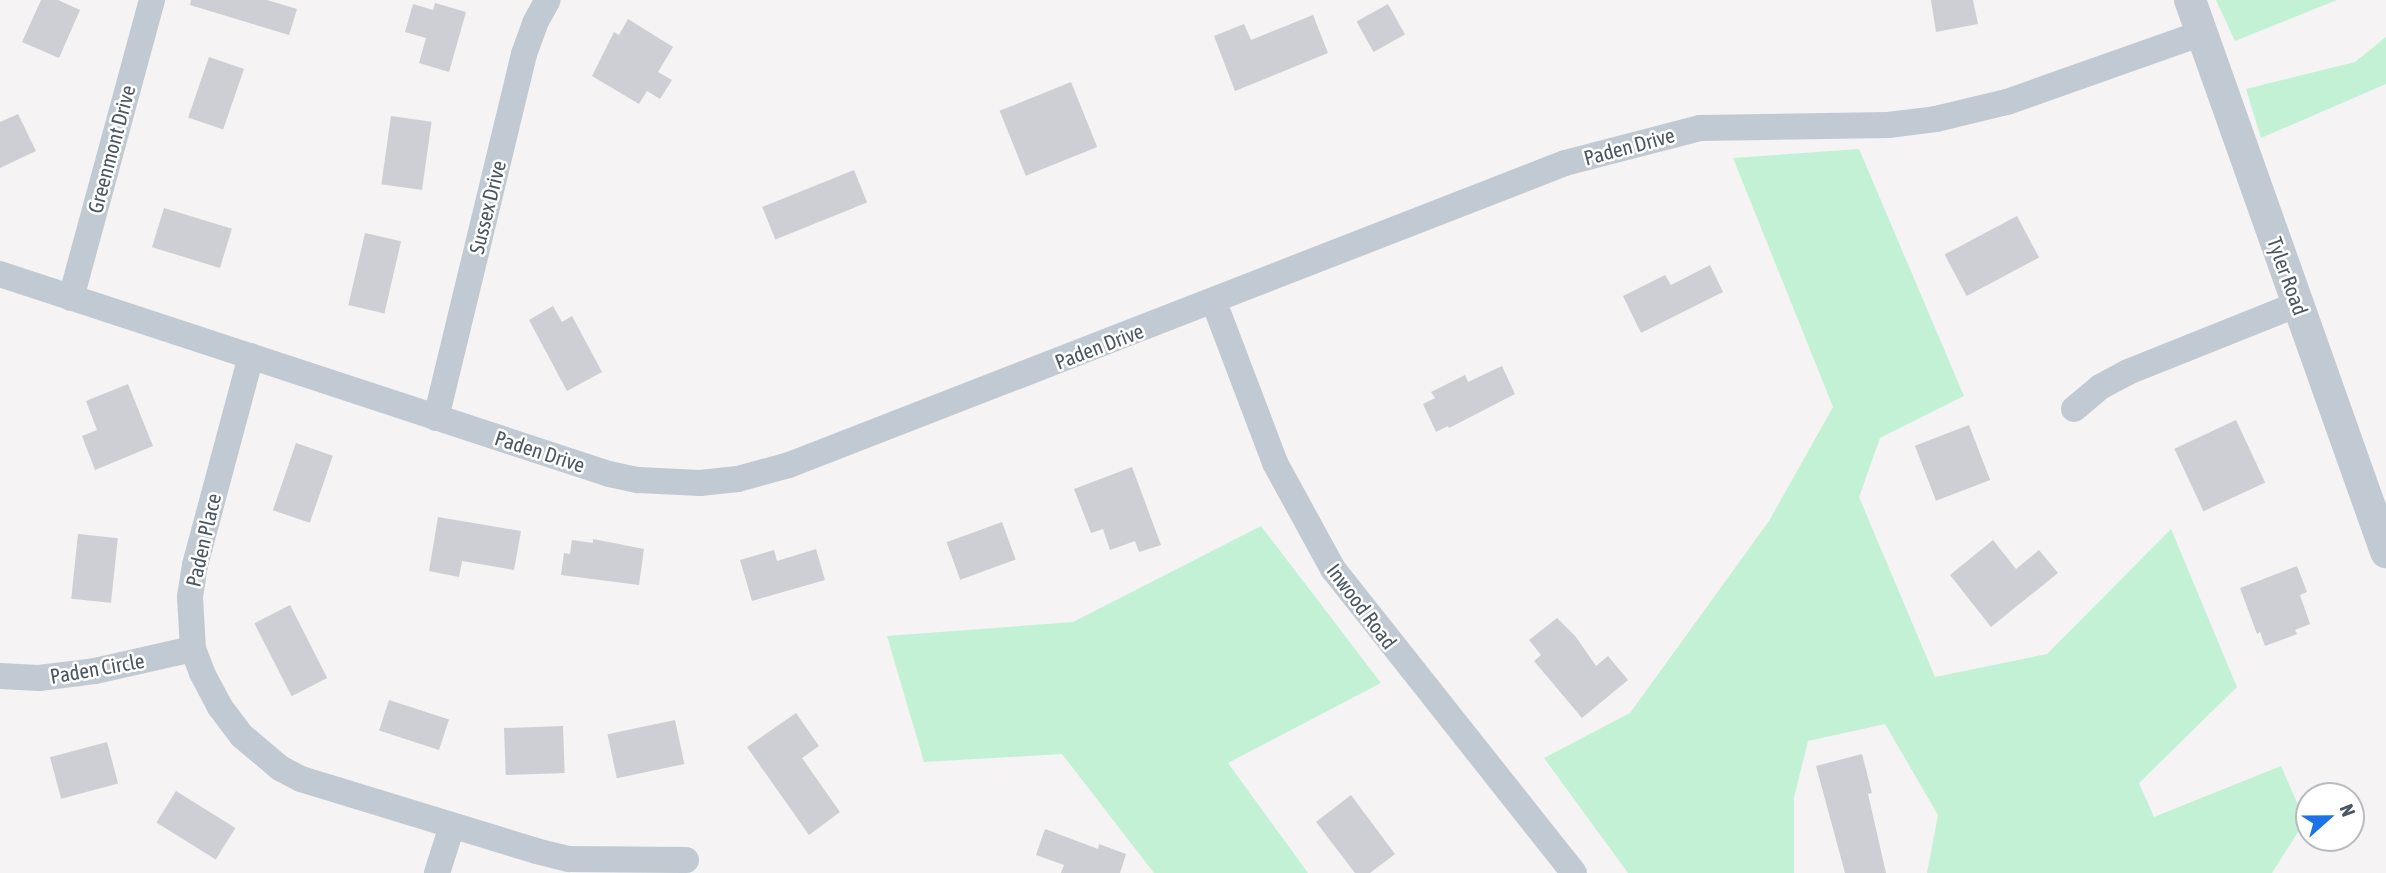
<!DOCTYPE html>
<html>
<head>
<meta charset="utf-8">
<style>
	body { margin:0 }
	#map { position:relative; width:2386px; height:873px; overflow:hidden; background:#f5f3f3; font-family:"Asap Condensed",sans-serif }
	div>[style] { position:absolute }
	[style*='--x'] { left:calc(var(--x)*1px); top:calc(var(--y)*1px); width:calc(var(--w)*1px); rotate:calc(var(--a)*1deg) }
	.green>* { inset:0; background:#c3f1d5 }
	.building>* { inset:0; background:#cdcfd5; transform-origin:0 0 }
	.minor>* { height:26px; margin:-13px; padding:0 13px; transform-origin:13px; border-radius:13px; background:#c1cad2 }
	.tertiary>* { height:32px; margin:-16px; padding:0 16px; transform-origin:16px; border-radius:16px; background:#c1cad2 }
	span { translate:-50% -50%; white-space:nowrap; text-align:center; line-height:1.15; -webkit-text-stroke:5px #fff; paint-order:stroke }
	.street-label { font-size:21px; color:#4a5661 }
	.north { position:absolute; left:2295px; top:782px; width:70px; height:70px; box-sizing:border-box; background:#fff; border:2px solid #b7bbc0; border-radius:50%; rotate:69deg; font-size:19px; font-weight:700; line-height:28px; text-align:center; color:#4a5661 }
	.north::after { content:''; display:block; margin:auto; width:24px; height:32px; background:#1a73e8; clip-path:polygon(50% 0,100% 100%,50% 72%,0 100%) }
</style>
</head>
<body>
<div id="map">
	<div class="green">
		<div style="clip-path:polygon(2216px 0,2337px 0,2235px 41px)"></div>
		<div style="clip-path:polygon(2386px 37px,2386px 84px,2261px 138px,2246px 89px,2355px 62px)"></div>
		<div style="clip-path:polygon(1859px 149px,1964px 396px,1880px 438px,1859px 497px,1935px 677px,2047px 654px,2171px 529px,2237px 687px,2139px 783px,2154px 817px,2281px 766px,2305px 821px,2272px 873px,1927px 873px,1938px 815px,1885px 724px,1808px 741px,1794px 797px,1794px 873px,1628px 873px,1544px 758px,1630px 713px,1769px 521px,1833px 407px,1733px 158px)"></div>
		<div style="clip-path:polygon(1261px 526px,1381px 683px,1228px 763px,1308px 873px,1154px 873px,1062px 754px,924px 762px,887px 636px,1073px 622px)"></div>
	</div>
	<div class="building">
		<div style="clip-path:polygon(41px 0,58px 0,80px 10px,59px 58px,22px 42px)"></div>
		<div style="clip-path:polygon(191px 0,267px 0,297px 9px,289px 35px,190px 5px)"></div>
		<div style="clip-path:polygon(1931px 0,1973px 0,1978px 24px,1936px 32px)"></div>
		<div style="clip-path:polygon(435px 3px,466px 12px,449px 72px,419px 63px,426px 38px,405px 32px,413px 4px,433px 10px)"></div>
		<div style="left:1388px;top:4px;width:35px;height:36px;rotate:61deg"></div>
		<div style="clip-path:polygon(1313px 15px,1328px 53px,1235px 91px,1214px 36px,1244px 24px,1251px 40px)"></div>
		<div style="clip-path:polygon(628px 19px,673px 47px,658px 72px,672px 80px,660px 99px,647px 91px,639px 104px,592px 76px,614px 32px,619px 35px)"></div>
		<div style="left:209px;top:57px;width:37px;height:64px;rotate:19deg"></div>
		<div style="left:1071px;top:82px;width:70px;height:77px;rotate:68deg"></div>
		<div style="clip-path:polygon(18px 114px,36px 151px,0 168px,0 122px)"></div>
		<div style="left:391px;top:116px;width:41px;height:69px;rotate:8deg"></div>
		<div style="left:854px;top:170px;width:35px;height:99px;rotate:68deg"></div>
		<div style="left:164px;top:208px;width:71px;height:41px;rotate:17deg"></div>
		<div style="left:2017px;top:216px;width:47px;height:82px;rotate:62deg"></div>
		<div style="left:365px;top:233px;width:37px;height:74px;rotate:13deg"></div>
		<div style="clip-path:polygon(1710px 265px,1723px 292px,1641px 333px,1623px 296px,1665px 275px,1671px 285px)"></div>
		<div style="clip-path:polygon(553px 306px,562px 322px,572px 316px,602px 372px,567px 391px,529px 320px)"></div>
		<div style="clip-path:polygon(1502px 366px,1515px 394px,1449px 428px,1448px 426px,1436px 432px,1423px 404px,1435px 398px,1431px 392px,1465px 375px,1468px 382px)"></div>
		<div style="clip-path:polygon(128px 384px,153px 446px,95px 470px,82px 436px,97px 430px,86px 401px)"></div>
		<div style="left:2236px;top:420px;width:69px;height:68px;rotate:65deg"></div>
		<div style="left:1969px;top:425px;width:59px;height:58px;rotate:69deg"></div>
		<div style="left:296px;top:443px;width:39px;height:71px;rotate:19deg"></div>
		<div style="clip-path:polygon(1132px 467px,1161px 545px,1139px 552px,1135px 541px,1110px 550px,1103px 529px,1091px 533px,1074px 489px)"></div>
		<div style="clip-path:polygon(438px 517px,521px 531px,514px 570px,462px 561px,459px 577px,429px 571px)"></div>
		<div style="left:1002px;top:522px;width:40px;height:59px;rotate:70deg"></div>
		<div style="left:78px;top:534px;width:40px;height:65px;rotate:6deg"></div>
		<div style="clip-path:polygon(593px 539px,644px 549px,639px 585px,561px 575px,564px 553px,570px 554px,572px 540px,593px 543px)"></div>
		<div style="clip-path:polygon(1993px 540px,2016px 569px,2039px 550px,2058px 573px,1991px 627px,1950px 575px)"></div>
		<div style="clip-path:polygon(816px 549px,825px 580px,752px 601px,740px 560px,774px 550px,777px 561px)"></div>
		<div style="clip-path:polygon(2297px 566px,2307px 592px,2300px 595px,2310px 624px,2295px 630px,2297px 634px,2265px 646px,2260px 632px,2257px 634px,2240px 588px)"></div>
		<div style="left:290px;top:605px;width:82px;height:40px;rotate:63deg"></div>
		<div style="clip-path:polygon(1557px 618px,1576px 637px,1596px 666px,1608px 656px,1628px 680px,1582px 718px,1534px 661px,1541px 655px,1529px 640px)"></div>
		<div style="left:389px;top:700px;width:63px;height:32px;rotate:18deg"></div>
		<div style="clip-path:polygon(796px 713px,819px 746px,802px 758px,840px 812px,809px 835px,747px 747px)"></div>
		<div style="left:675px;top:720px;width:45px;height:69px;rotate:78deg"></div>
		<div style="left:563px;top:726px;width:47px;height:59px;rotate:88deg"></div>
		<div style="left:107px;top:742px;width:43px;height:59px;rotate:75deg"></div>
		<div style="clip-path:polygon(1862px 754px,1872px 793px,1868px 794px,1886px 873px,1845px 873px,1816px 766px)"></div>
		<div style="left:176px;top:791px;width:70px;height:37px;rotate:32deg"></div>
		<div style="clip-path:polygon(1351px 795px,1395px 854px,1370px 873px,1355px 873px,1316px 822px)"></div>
		<div style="clip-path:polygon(1045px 829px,1098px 849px,1099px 844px,1126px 854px,1120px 873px,1061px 873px,1064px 865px,1036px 855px)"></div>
	</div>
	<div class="minor">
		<div style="--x:0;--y:274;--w:641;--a:18.18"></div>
		<div style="--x:609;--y:474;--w:30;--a:12"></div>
		<div style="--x:638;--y:480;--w:62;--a:2.8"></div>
		<div style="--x:700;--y:483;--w:38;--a:-6"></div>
		<div style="--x:738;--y:479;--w:53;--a:-15.4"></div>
		<div style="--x:789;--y:465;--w:833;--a:-21.26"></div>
		<div style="--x:1565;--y:163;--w:139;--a:-14.5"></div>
		<div style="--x:1700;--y:128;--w:188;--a:-0.9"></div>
		<div style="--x:1888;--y:125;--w:48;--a:-7.1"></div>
		<div style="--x:1936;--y:119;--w:73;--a:-13.5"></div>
		<div style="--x:2007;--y:102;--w:207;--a:-19.5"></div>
		<div style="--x:71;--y:298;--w:309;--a:-74.8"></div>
		<div style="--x:1214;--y:302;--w:172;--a:69.2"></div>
		<div style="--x:1275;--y:463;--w:121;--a:61.3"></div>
		<div style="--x:1333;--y:569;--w:388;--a:51.6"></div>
		<div style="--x:251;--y:356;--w:216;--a:105"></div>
		<div style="--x:195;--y:565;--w:32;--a:99"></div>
		<div style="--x:190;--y:597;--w:52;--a:86.7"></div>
		<div style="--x:193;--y:649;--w:26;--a:69"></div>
		<div style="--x:202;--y:673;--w:38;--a:62"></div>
		<div style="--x:220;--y:707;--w:36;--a:53"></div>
		<div style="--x:242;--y:736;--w:50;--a:40.1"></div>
		<div style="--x:280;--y:768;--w:24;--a:28"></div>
		<div style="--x:301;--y:779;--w:246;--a:17"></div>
		<div style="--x:536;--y:851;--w:34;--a:14"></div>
		<div style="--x:569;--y:859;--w:117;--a:0.5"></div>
		<div style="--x:2074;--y:409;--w:34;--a:-40"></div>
		<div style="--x:2100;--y:387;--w:32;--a:-28"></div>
		<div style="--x:2128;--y:372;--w:183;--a:-21.8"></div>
		<div style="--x:436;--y:418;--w:374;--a:-76.4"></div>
		<div style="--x:524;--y:54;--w:33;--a:-70"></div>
		<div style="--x:535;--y:23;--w:26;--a:-61"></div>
		<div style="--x:0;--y:676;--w:39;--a:3"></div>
		<div style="--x:39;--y:678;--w:56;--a:-7.1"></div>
		<div style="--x:95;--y:671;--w:100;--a:-12.7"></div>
		<div style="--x:437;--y:873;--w:49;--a:-72.3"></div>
	</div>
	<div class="tertiary">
		<div style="--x:2190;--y:0;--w:586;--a:70.45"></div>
	</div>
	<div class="street-label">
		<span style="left:1629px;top:146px;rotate:-15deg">Paden Drive</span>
		<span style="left:111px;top:149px;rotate:-75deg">Greenmont Drive</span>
		<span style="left:487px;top:207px;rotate:-76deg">Sussex Drive</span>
		<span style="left:2288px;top:276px;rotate:70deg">Tyler Road</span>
		<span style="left:1099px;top:346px;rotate:-21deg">Paden Drive</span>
		<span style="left:540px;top:451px;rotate:18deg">Paden Drive</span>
		<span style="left:203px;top:540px;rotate:-77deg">Paden Place</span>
		<span style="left:1362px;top:606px;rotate:53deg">Inwood Road</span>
		<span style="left:97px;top:668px;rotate:-10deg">Paden Circle</span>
	</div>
	<div class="north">N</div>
</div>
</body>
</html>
